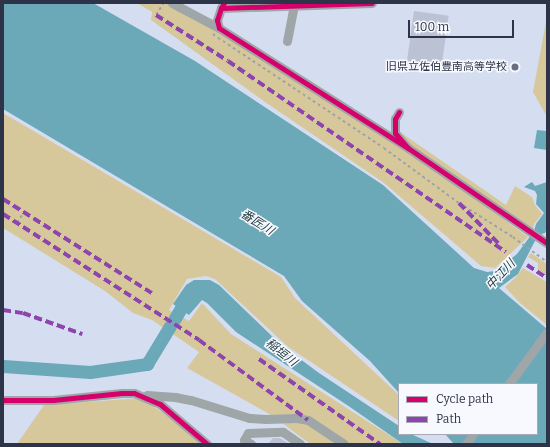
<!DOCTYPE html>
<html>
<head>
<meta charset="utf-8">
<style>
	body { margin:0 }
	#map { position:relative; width:550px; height:447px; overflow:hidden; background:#d5ddf1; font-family:Bitter,"Noto Sans JP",serif }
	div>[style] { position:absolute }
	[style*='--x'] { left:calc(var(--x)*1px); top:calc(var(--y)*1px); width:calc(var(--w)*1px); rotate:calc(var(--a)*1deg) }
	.green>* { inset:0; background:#d7c89c }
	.water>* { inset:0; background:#6ba8b8 }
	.river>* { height:13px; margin:-6.5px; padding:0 6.5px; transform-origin:6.5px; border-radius:6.5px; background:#6ba8b8 }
	.building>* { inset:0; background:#bbc2d3; transform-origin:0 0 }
	.path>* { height:1.5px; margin-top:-0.75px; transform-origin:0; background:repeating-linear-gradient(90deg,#9da2a9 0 3px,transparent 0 6px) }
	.minor>* { height:9px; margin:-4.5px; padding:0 4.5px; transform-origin:4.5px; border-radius:4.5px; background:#9fa6a8 }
	.quiet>* { height:4px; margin-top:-2px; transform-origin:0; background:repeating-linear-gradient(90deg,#8e44ad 0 8px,transparent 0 12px) }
	.cycleway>* { height:5px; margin:-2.5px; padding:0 2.5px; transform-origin:2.5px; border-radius:2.5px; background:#d6006c }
	.dots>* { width:11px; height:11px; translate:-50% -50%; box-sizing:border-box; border:2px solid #f7f9fe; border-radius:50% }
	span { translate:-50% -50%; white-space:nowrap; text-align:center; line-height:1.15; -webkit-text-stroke:3px #f7f9fe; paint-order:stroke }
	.poi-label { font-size:11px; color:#2e3447 }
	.right { translate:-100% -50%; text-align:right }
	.water-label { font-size:12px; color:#233e43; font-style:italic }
	.frame { position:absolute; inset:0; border:4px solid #2e3447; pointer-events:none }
	.legend { position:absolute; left:398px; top:383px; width:140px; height:52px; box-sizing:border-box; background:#f7f9fe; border:1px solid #a7aab5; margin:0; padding:5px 7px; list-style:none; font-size:12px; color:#2e3447 }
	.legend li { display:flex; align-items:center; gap:8px; height:20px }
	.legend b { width:20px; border:1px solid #a7aab5 }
	.scale { position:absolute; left:408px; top:20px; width:106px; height:18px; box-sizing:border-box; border:2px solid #2e3447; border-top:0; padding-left:5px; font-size:12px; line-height:14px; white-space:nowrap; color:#2e3447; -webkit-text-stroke:3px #f7f9fe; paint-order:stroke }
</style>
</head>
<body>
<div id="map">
	<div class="green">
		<div style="clip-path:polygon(137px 3px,181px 3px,384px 136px,480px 202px,528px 237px,495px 268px,481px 266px,384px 183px,265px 102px,151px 20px,152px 12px)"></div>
		<div style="clip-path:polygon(547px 16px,547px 117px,533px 92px)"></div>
		<div style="clip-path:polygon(3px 113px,281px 277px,295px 298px,399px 395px,399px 421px,287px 346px,215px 279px,206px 276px,187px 279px,169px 310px,189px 321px,202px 303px,231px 334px,403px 444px,310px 444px,273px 416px,187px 368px,199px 352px,152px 320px,133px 313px,105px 291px,3px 228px)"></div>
		<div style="clip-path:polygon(397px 130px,506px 205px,515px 186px,532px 197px,535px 205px,542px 214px,534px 224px,533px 230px,412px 146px)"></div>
		<div style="clip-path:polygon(531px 253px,547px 264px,547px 276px,538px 270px,538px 263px,528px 257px)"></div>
		<div style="clip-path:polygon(523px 268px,547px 282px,547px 325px,520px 303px,505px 287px,515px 278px)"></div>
		<div style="clip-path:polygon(141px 398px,181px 425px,203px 444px,17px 444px,44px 405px)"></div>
	</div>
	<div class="water">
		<div style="clip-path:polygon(3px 3px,93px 3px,195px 61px,383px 185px,474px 268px,487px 272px,495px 271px,517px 254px,534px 231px,536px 224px,544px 213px,536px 204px,537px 195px,535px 191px,524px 187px,532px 182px,535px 186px,547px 182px,547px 229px,545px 233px,538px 235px,518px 274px,499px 288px,547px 329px,547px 444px,451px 444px,453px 443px,445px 434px,537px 434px,537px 384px,399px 384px,399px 393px,370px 361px,302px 301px,284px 276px,3px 109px)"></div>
		<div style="clip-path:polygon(537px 130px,547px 131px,547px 150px,534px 148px)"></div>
		<div style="clip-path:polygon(194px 280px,210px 280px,219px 285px,280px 344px,319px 373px,399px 426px,399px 434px,411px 434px,433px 444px,403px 444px,350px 407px,236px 332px,207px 303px,202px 300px,189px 315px,173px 304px,186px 285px)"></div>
	</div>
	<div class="river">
		<div style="--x:174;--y:320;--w:22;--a:-60"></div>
		<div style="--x:185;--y:301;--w:9;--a:-21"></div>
		<div style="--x:3;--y:366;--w:87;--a:3.9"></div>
		<div style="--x:90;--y:372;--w:58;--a:-8"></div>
		<div style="--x:147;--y:364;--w:44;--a:-58.8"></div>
	</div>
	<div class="building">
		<div style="left:414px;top:11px;width:35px;height:51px;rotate:8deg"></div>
		<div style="clip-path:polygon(273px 438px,280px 438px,289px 444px,268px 444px)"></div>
	</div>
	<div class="path">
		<div style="--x:156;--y:15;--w:13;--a:-58"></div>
		<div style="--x:213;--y:34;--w:9;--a:36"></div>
		<div style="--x:223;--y:41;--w:193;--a:33.6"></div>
		<div style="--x:384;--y:148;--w:93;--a:36.3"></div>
		<div style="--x:459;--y:203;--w:64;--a:32.2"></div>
		<div style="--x:513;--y:237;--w:42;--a:36.3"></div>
		<div style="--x:17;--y:223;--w:13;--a:-58"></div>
	</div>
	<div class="minor">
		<div style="--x:172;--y:3;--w:53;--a:28"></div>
		<div style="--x:224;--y:3;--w:6;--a:121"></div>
		<div style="--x:221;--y:8;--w:151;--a:-1.9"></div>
		<div style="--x:221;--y:8;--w:13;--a:108"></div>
		<div style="--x:217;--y:20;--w:8;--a:76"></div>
		<div style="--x:219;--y:28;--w:224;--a:32.4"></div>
		<div style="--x:287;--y:41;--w:37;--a:-79"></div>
		<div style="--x:399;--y:112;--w:8;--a:120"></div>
		<div style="--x:395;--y:119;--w:14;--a:90"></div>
		<div style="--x:395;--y:133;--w:20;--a:49"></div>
		<div style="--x:408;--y:148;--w:168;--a:34.4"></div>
		<div style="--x:509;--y:384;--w:64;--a:-53.8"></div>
		<div style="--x:147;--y:395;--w:28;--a:4"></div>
		<div style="--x:175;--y:397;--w:16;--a:11"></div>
		<div style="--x:191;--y:400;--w:61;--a:17.2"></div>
		<div style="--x:249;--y:418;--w:17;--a:3"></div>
		<div style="--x:266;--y:419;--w:30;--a:-2"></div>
		<div style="--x:296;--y:418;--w:12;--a:9"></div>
		<div style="--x:308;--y:420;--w:43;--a:33.7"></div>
		<div style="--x:3;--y:400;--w:50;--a:0"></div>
		<div style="--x:53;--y:400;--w:69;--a:-5.8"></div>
		<div style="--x:122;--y:393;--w:12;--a:0"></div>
		<div style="--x:134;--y:393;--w:28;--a:23"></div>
		<div style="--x:160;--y:404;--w:62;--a:40.4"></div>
		<div style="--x:251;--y:444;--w:8;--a:-150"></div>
		<div style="--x:244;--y:440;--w:8;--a:-60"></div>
		<div style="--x:248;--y:433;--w:35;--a:-2"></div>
		<div style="--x:283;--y:432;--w:21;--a:35"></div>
		<div style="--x:466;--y:444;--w:12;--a:-55"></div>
	</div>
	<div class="quiet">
		<div style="--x:156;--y:15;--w:85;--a:32.6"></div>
		<div style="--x:228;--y:61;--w:337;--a:34.5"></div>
		<div style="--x:3;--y:199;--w:178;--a:32.3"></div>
		<div style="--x:459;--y:203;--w:56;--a:45.7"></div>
		<div style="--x:3;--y:214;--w:233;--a:32.7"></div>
		<div style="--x:199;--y:340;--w:135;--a:36.3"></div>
		<div style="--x:527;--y:265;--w:24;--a:33"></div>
		<div style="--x:3;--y:310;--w:20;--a:9"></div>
		<div style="--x:23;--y:313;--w:63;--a:19.6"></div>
		<div style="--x:259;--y:359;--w:148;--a:35.1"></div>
	</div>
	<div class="cycleway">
		<div style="--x:224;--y:3;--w:6;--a:121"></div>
		<div style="--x:221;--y:8;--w:151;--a:-1.9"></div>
		<div style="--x:221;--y:8;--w:13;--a:108"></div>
		<div style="--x:217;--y:20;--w:8;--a:76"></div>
		<div style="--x:219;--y:28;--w:224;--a:32.4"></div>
		<div style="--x:399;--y:112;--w:8;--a:120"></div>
		<div style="--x:395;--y:119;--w:14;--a:90"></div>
		<div style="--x:395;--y:133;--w:20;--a:49"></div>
		<div style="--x:408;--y:148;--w:168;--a:34.4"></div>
		<div style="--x:3;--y:400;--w:50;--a:0"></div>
		<div style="--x:53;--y:400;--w:69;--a:-5.8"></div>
		<div style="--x:122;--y:393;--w:12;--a:0"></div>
		<div style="--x:134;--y:393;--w:28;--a:23"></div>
		<div style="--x:160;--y:404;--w:62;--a:40.4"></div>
	</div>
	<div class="dots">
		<div style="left:515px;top:67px;background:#686f82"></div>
	</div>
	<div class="poi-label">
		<span class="right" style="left:507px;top:67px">旧県立佐伯豊南高等学校</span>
	</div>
	<div class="water-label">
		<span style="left:257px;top:223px;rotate:32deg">番匠川</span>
		<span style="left:501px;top:275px;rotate:-47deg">中江川</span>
		<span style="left:281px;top:353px;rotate:38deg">稲垣川</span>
	</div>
	<div class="frame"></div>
	<ul class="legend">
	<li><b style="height:5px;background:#d6006c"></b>Cycle path</li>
	<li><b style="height:5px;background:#8e44ad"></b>Path</li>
	</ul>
	<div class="scale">100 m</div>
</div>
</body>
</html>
